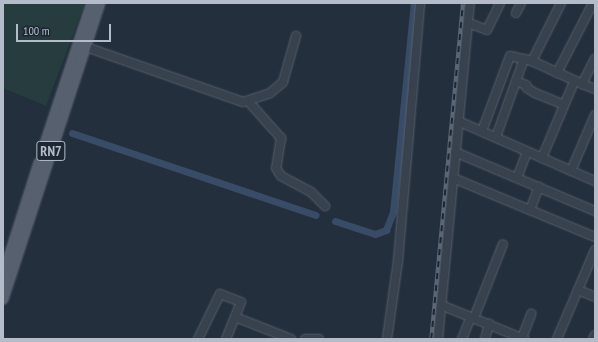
<!DOCTYPE html>
<html>
<head>
<meta charset="utf-8">
<style>
	body { margin:0 }
	#map { position:relative; width:598px; height:342px; overflow:hidden; background:#242f3e; font-family:"PT Sans Narrow",sans-serif }
	div>[style] { position:absolute }
	[style*='--x'] { left:calc(var(--x)*1px); top:calc(var(--y)*1px); width:calc(var(--w)*1px); rotate:calc(var(--a)*1deg) }
	.green>* { inset:0; background:#263c3f }
	.canal>* { height:7px; margin:-3.5px; padding:0 3.5px; transform-origin:3.5px; border-radius:3.5px; background:#394c67 }
	.roads { filter:drop-shadow(0 0 1px #565f6c) drop-shadow(0 0 1px #565f6c) }
	.minor>* { height:8px; margin:-4px; padding:0 4px; transform-origin:4px; border-radius:4px; background:#38414e }
	.major>* { height:10px; margin:-5px; padding:0 5px; transform-origin:5px; border-radius:5px; background:#56606e }
	.rail>* { height:3.5px; margin-top:-1.75px; transform-origin:0; background:repeating-linear-gradient(90deg,#1d2633 0 6px,#5a6575 0 12px); box-sizing:border-box; border-block:1px solid #5a6575 }
	span { translate:-50% -50%; white-space:nowrap; text-align:center; line-height:1.15; -webkit-text-stroke:3.5px #1d2633; paint-order:stroke }
	.shield-label span { padding:1px 3px; background:#1d2633; border:1px solid; border-radius:3px; -webkit-text-stroke-width:0 }
	.shield-label { font-size:14px; color:#b4bcc9; font-weight:700 }
	.frame { position:absolute; inset:0; border:4px solid #b4bcc9; pointer-events:none }
	.scale { position:absolute; left:16px; top:24px; width:95px; height:18px; box-sizing:border-box; border:2px solid #b4bcc9; border-top:0; padding-left:5px; font-size:12px; line-height:14px; white-space:nowrap; color:#b4bcc9; -webkit-text-stroke:3px #1d2633; paint-order:stroke }
</style>
</head>
<body>
<div id="map">
	<div class="green">
		<div style="clip-path:polygon(3px 3px,85px 3px,46px 106px,3px 88px)"></div>
	</div>
	<div class="canal">
		<div style="--x:72;--y:133;--w:257;--a:18.6"></div>
		<div style="--x:335;--y:221;--w:42;--a:18"></div>
		<div style="--x:375;--y:234;--w:12;--a:-20"></div>
		<div style="--x:386;--y:230;--w:19;--a:-69"></div>
		<div style="--x:393;--y:212;--w:210;--a:-84.3"></div>
	</div>
	<div class="roads">
		<div class="minor">
			<div style="--x:516;--y:13;--w:11;--a:-63"></div>
			<div style="--x:468;--y:23;--w:20;--a:20"></div>
			<div style="--x:487;--y:30;--w:30;--a:-64"></div>
			<div style="--x:86;--y:47;--w:166;--a:19.3"></div>
			<div style="--x:243;--y:102;--w:28;--a:-18"></div>
			<div style="--x:270;--y:93;--w:17;--a:-40"></div>
			<div style="--x:283;--y:82;--w:48;--a:-74.2"></div>
			<div style="--x:532;--y:61;--w:65;--a:-63.4"></div>
			<div style="--x:557;--y:73;--w:79;--a:-62.8"></div>
			<div style="--x:516;--y:81;--w:11;--a:22"></div>
			<div style="--x:526;--y:85;--w:3;--a:72"></div>
			<div style="--x:527;--y:88;--w:9;--a:32"></div>
			<div style="--x:535;--y:93;--w:31;--a:22"></div>
			<div style="--x:582;--y:84;--w:14;--a:21"></div>
			<div style="--x:248;--y:101;--w:50;--a:48.3"></div>
			<div style="--x:281;--y:138;--w:30;--a:99"></div>
			<div style="--x:276;--y:168;--w:9;--a:58"></div>
			<div style="--x:281;--y:176;--w:34;--a:28"></div>
			<div style="--x:311;--y:192;--w:20;--a:45"></div>
			<div style="--x:458;--y:121;--w:150;--a:23.7"></div>
			<div style="--x:482;--y:131;--w:80;--a:-69.5"></div>
			<div style="--x:510;--y:56;--w:23;--a:13"></div>
			<div style="--x:532;--y:61;--w:55;--a:24.7"></div>
			<div style="--x:582;--y:84;--w:28;--a:-63"></div>
			<div style="--x:496;--y:137;--w:83;--a:-70.3"></div>
			<div style="--x:455;--y:152;--w:152;--a:22.9"></div>
			<div style="--x:542;--y:158;--w:82;--a:-67.2"></div>
			<div style="--x:571;--y:171;--w:61;--a:-66.8"></div>
			<div style="--x:453;--y:178;--w:154;--a:22.6"></div>
			<div style="--x:517;--y:178;--w:28;--a:-69"></div>
			<div style="--x:530;--y:210;--w:25;--a:-69"></div>
			<div style="--x:578;--y:290;--w:18;--a:22"></div>
			<div style="--x:441;--y:305;--w:90;--a:22.3"></div>
			<div style="--x:235;--y:317;--w:60;--a:21.4"></div>
			<div style="--x:474;--y:318;--w:79;--a:-68.6"></div>
			<div style="--x:522;--y:338;--w:26;--a:-69"></div>
			<div style="--x:198;--y:339;--w:50;--a:-63.9"></div>
			<div style="--x:220;--y:294;--w:22;--a:21"></div>
			<div style="--x:241;--y:302;--w:40;--a:112"></div>
			<div style="--x:305;--y:339;--w:14;--a:0"></div>
			<div style="--x:387;--y:339;--w:79;--a:-82"></div>
			<div style="--x:398;--y:261;--w:259;--a:-85.1"></div>
			<div style="--x:438;--y:339;--w:338;--a:-84.6"></div>
			<div style="--x:462;--y:339;--w:24;--a:-68"></div>
			<div style="--x:485;--y:339;--w:16;--a:-75"></div>
			<div style="--x:557;--y:339;--w:97;--a:-66.9"></div>
			<div style="--x:593;--y:339;--w:4;--a:-63"></div>
		</div>
		<div class="major">
			<div style="--x:44;--y:147;--w:152;--a:-71.6"></div>
			<div style="--x:3;--y:276;--w:119;--a:-72.3"></div>
			<div style="--x:3;--y:299;--w:311;--a:-71.9"></div>
		</div>
	</div>
	<div class="rail">
		<div style="--x:431;--y:339;--w:338;--a:-84.6"></div>
	</div>
	<div class="shield-label">
		<span style="left:51px;top:151px">RN7</span>
	</div>
	<div class="frame"></div>
	<div class="scale">100 m</div>
</div>
</body>
</html>
